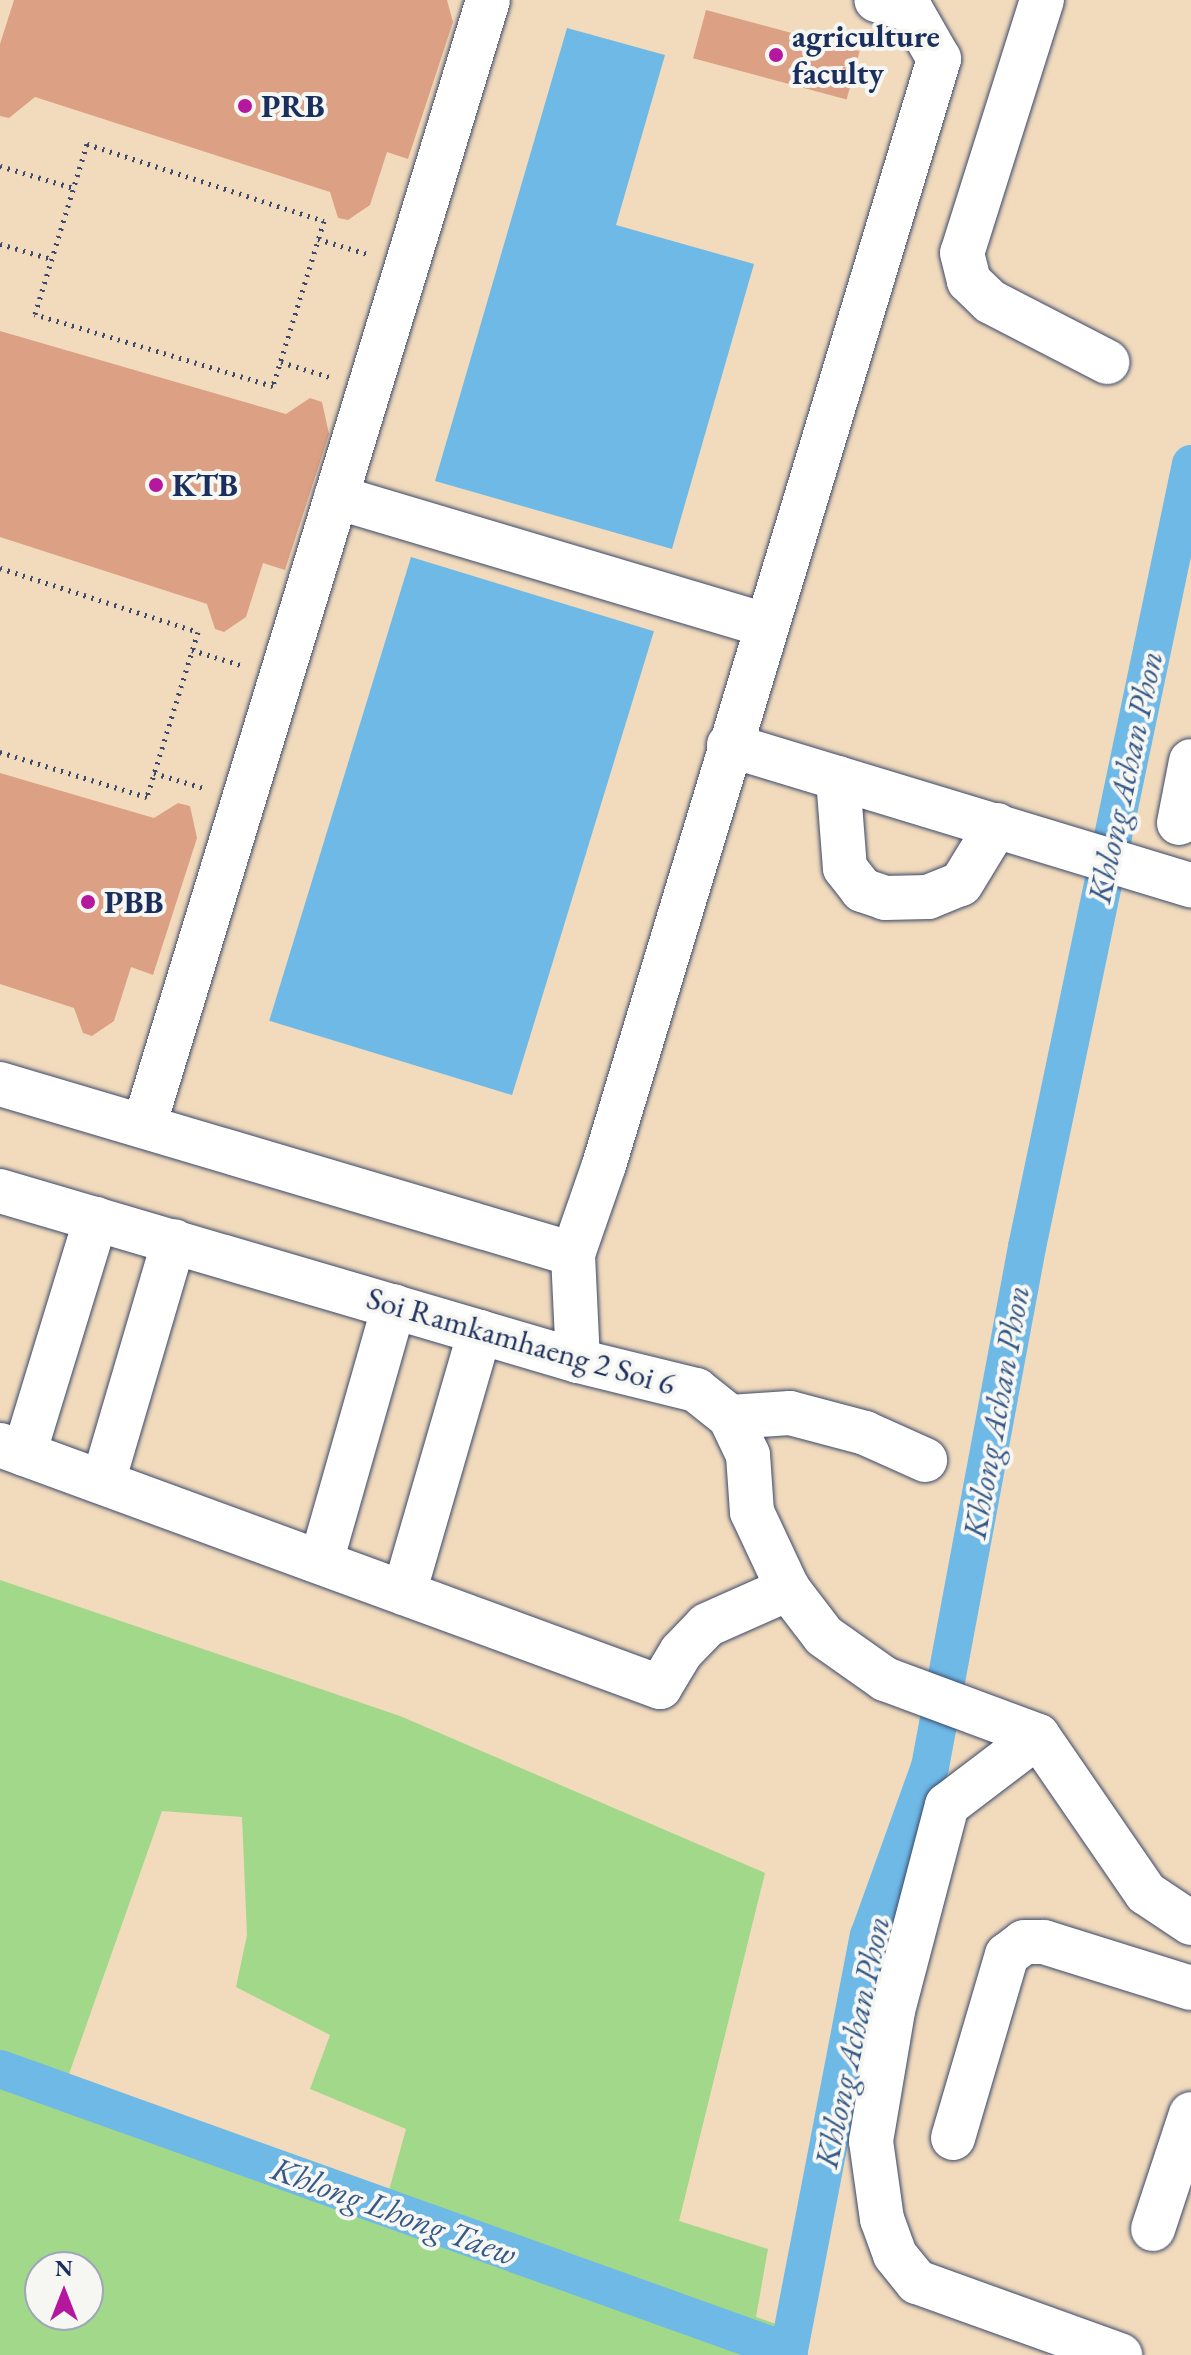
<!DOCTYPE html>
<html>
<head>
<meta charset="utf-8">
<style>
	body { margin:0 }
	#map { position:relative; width:1191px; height:2355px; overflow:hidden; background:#f2dbbc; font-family:"EB Garamond",serif }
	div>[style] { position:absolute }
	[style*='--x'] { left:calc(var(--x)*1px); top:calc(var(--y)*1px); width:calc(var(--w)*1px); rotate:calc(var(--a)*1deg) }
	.green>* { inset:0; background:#a1d889 }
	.water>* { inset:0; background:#6fb9e7; transform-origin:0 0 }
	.canal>* { height:38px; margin:-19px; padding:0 19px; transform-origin:19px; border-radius:19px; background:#6fb9e7 }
	.building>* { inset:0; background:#dca184; transform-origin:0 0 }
	.path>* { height:5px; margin-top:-2.5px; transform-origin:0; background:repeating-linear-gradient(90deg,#3b496c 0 2px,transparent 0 8px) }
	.roads { filter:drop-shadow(0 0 2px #3b496c) drop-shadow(0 0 2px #3b496c) }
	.minor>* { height:44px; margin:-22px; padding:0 22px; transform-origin:22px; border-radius:22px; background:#fff }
	.dots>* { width:22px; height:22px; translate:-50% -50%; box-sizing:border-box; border:4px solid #f6f6f2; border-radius:50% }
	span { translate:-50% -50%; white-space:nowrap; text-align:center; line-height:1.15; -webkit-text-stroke:8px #f6f6f2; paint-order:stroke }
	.poi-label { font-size:32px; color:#1b2f5e; font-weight:700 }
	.left { translate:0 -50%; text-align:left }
	.street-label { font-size:32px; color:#1b2f5e }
	.water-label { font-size:34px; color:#345887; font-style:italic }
	.north { position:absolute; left:24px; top:2251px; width:80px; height:80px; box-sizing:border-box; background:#f6f6f2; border:2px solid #9ea6b7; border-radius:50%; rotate:0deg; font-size:22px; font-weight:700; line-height:32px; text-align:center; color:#1b2f5e }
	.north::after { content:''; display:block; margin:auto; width:28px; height:36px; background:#b5179e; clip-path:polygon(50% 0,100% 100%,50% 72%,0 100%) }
</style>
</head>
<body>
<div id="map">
	<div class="green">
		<div style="clip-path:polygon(evenodd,0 1580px,400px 1716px,765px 1873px,679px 2221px,768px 2249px,756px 2317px,776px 2324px,776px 2355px,0 2355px,0 1580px,162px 1811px,242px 1817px,247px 1935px,236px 1987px,330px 2035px,310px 2089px,406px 2129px,380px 2223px,57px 2108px,162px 1811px,0 1580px,88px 2267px,88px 2315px,40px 2315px,40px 2267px,88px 2267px)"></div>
	</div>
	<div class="water">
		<div style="clip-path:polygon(567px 28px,665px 55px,616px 225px,754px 264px,672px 549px,435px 481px)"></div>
		<div style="left:411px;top:557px;width:254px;height:485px;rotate:17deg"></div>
	</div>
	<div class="canal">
		<div style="--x:0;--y:2069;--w:838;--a:19.73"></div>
		<div style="--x:788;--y:2355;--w:427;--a:-79.1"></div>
		<div style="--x:869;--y:1936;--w:180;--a:-70.2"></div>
		<div style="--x:930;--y:1767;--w:529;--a:-79.43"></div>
		<div style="--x:1027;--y:1247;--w:800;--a:-78.17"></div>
	</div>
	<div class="building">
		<div style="clip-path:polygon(14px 0,447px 0,453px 22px,408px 159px,387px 152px,370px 205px,348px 220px,338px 218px,330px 192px,35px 97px,9px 118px,0 116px,0 44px)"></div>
		<div style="left:706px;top:10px;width:159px;height:50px;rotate:15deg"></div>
		<div style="clip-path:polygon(0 331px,286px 414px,310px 398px,322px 402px,329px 434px,285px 570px,263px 563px,246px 617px,224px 632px,215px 629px,207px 604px,0 537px)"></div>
		<div style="clip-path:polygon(0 773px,154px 818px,178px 803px,190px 806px,197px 838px,153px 975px,131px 967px,114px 1021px,92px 1036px,83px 1033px,74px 1008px,0 984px)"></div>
	</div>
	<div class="path">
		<div style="--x:87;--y:144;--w:249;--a:18"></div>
		<div style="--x:324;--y:221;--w:173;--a:107.2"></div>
		<div style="--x:273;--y:386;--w:249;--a:-163.2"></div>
		<div style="--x:35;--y:314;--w:178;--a:-73"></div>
		<div style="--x:0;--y:166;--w:77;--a:16.6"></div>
		<div style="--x:318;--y:239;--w:55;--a:16.8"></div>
		<div style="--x:0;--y:244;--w:54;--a:16.1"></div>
		<div style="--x:281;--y:362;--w:54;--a:17.1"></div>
		<div style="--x:0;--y:568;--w:208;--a:17.9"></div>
		<div style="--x:198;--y:632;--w:173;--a:107.2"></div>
		<div style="--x:147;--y:797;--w:154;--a:-163"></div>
		<div style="--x:192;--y:650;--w:54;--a:17.1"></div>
		<div style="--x:154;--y:773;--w:55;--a:16.8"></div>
	</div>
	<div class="roads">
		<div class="minor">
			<div style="--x:1042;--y:0;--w:265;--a:107.5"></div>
			<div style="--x:962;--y:253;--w:29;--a:76"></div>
			<div style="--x:969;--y:281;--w:30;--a:44"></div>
			<div style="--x:991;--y:302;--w:131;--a:27.3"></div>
			<div style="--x:336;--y:497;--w:449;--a:16.6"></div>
			<div style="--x:729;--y:745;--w:483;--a:16.9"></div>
			<div style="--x:838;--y:778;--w:90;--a:85.6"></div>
			<div style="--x:845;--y:868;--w:28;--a:52"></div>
			<div style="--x:862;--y:890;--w:24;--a:19"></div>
			<div style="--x:885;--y:898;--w:43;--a:-1.3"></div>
			<div style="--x:928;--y:897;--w:35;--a:-22"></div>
			<div style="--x:961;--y:884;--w:69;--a:-58.6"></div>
			<div style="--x:1179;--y:823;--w:63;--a:-79"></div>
			<div style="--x:0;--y:1084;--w:598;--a:16.52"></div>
			<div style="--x:144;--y:1126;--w:1177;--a:-73.01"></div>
			<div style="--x:0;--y:1191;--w:602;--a:16.39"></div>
			<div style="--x:578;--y:1361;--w:122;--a:13.8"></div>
			<div style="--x:696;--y:1390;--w:43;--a:38.5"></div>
			<div style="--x:730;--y:1417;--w:42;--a:64.7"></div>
			<div style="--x:748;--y:1455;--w:57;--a:86"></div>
			<div style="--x:752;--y:1512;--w:85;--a:64.9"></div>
			<div style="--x:788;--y:1589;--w:59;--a:52.5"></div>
			<div style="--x:824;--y:1636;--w:75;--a:35.2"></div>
			<div style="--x:885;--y:1679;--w:163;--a:20.4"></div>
			<div style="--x:1038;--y:1736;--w:191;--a:55.5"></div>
			<div style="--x:1146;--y:1893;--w:54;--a:33.7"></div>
			<div style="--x:578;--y:1361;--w:107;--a:-92.7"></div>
			<div style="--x:573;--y:1254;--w:94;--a:-70.8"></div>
			<div style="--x:604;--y:1165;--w:1156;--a:-73.15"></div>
			<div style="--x:939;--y:59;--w:56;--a:-119.7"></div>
			<div style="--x:911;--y:10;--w:36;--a:-164"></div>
			<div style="--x:730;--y:1417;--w:60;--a:-3.8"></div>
			<div style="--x:790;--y:1413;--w:78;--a:14.9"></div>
			<div style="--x:865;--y:1433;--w:66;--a:24.2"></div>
			<div style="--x:0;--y:1445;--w:703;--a:20.14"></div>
			<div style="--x:660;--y:1687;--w:41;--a:-59"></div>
			<div style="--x:681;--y:1652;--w:37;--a:-46"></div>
			<div style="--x:707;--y:1625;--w:89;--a:-24"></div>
			<div style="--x:24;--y:1454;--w:246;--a:-73"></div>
			<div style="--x:103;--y:1482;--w:251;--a:-73.6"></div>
			<div style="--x:321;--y:1562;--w:266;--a:-74.1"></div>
			<div style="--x:404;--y:1593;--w:272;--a:-73.8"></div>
			<div style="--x:1038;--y:1736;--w:114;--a:142.8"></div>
			<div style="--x:947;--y:1805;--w:213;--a:104.7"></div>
			<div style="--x:893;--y:2011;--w:132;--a:99.6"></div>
			<div style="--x:871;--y:2141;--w:79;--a:82"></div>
			<div style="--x:882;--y:2219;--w:38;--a:70"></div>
			<div style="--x:895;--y:2255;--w:35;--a:51"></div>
			<div style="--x:917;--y:2282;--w:216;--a:19.8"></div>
			<div style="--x:953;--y:2138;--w:191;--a:-73.6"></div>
			<div style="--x:1007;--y:1955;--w:21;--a:-37"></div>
			<div style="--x:1024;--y:1942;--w:20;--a:0"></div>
			<div style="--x:1044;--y:1942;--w:154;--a:17.4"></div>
			<div style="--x:1153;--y:2229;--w:121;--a:-71.7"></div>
		</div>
	</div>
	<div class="dots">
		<div style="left:776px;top:55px;background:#b5179e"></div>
		<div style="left:245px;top:106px;background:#b5179e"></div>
		<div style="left:156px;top:485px;background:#b5179e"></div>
		<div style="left:88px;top:902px;background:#b5179e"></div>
	</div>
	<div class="poi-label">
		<span class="left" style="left:792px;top:55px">agriculture<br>faculty</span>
		<span class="left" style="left:261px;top:106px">PRB</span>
		<span class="left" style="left:172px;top:485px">KTB</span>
		<span class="left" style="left:104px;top:902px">PBB</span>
	</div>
	<div class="street-label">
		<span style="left:521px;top:1341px;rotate:16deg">Soi Ramkamhaeng 2 Soi 6</span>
	</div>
	<div class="water-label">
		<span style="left:1125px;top:777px;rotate:-78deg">Khlong Achan Phon</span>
		<span style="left:996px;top:1412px;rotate:-80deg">Khlong Achan Phon</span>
		<span style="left:852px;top:2042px;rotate:-78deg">Khlong Achan Phon</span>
		<span style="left:394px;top:2211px;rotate:20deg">Khlong Lhong Taew</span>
	</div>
	<div class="north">N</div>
</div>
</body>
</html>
